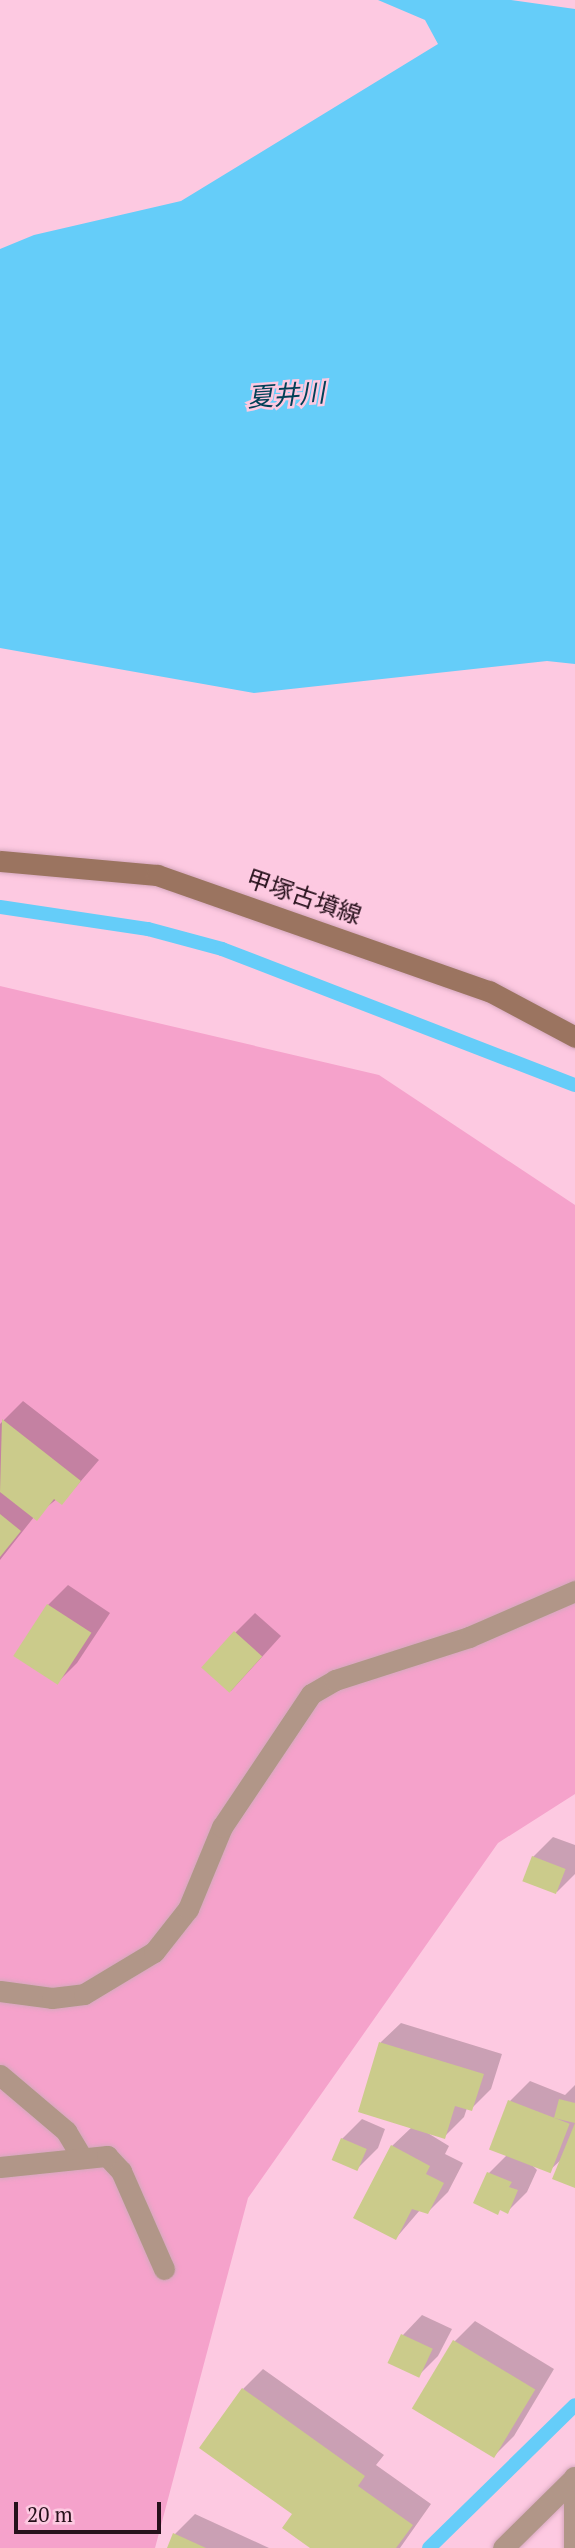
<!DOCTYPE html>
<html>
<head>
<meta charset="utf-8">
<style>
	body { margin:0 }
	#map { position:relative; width:575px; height:2548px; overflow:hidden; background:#fdc9e1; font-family:"PT Serif","Noto Sans JP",serif }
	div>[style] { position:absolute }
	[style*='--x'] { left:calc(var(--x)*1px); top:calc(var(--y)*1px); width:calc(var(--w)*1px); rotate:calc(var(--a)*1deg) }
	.green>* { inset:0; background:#f5a2cb }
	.water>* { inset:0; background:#65cdf9 }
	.shadow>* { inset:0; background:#0003 }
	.stream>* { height:14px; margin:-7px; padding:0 7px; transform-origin:7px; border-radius:7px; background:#65cdf9 }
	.building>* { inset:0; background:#cbcb8b; transform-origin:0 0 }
	.roads { filter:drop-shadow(0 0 2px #d6a8bd) drop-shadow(0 0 2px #d6a8bd) }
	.minor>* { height:21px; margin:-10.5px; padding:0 10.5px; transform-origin:10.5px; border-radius:10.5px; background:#b19688 }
	.secondary>* { height:21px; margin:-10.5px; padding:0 10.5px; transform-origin:10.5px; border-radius:10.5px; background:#9b7460 }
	span { translate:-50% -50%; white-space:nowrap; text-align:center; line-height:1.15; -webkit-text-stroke:5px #fdc9e1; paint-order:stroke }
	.street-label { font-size:24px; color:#26101b }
	.water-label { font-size:26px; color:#004056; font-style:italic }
	.scale { position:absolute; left:14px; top:2502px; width:147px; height:32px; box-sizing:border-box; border:4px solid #26101b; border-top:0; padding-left:9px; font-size:21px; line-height:24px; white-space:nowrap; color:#26101b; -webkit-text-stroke:5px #fdc9e1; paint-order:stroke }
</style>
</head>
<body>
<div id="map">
	<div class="green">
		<div style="clip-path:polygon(0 986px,379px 1075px,575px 1205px,575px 1794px,498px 1843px,248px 2198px,155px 2548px,0 2548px)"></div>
	</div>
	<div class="water">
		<div style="clip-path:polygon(378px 0,511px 0,575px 9px,575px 664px,547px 661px,254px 693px,0 648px,0 249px,34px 235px,181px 201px,438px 44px,425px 20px)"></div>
	</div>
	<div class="shadow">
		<div style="clip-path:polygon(23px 1401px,99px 1460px,62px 1503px,57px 1499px,34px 1517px,0 1560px,0 1424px)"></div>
		<div style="clip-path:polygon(68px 1585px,110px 1613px,77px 1663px,57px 1683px,48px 1605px)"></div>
		<div style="clip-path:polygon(255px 1613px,281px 1636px,231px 1691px,235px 1633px)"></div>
		<div style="clip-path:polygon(553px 1837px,575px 1845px,575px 1874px,557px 1892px,533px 1857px)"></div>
		<div style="clip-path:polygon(401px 2023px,502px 2054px,491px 2089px,471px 2109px,467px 2108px,464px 2117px,444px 2137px,426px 2132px,449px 2146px,445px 2154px,463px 2163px,448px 2192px,428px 2212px,420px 2210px,396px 2238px,392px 2146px,412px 2127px,360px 2111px,381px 2042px)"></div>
		<div style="clip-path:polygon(530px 2081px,565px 2095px,575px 2085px,575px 2186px,563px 2158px,549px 2171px,530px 2163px,537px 2170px,527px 2192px,507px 2212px,489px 2173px,507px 2155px,510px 2101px)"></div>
		<div style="clip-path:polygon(362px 2119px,385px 2129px,378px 2148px,358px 2168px,342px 2139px)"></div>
		<div style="clip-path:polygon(422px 2315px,452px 2329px,438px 2356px,418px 2376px,389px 2362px,403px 2335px)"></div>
		<div style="clip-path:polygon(475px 2321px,554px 2369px,514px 2436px,494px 2456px,414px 2408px,455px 2341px)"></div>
		<div style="clip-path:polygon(263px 2369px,384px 2455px,376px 2465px,431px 2504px,400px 2548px,313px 2548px,294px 2514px,243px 2389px)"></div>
		<div style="clip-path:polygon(195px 2514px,269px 2548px,169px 2548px,175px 2534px)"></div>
	</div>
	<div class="stream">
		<div style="--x:0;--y:907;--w:150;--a:8.5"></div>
		<div style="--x:148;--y:929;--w:77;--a:15.1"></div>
		<div style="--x:222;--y:949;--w:378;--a:21.1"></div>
		<div style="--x:429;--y:2548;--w:204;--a:-44.4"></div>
	</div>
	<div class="building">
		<div style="clip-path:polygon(2px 1419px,81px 1481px,62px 1505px,54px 1499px,37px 1521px,0 1492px)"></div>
		<div style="clip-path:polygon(0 1514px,21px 1531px,0 1557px)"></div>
		<div style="left:47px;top:1604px;width:53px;height:62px;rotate:33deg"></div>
		<div style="left:234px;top:1631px;width:38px;height:49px;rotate:42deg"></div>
		<div style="left:532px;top:1856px;width:36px;height:27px;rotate:21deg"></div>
		<div style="clip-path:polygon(379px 2042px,484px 2074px,472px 2111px,455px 2106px,445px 2139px,358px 2112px)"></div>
		<div style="clip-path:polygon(559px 2099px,575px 2103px,575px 2123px,554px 2118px)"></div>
		<div style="left:508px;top:2100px;width:66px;height:53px;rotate:21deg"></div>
		<div style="clip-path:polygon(575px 2123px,575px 2188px,552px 2179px)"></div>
		<div style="left:341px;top:2138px;width:28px;height:24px;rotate:23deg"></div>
		<div style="clip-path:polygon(391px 2145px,430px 2166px,426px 2174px,444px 2183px,428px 2214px,412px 2209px,396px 2240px,353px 2218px)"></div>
		<div style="clip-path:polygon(487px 2172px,512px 2182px,509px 2187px,518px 2190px,508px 2214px,500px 2210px,498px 2215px,473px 2203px)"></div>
		<div style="left:401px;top:2334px;width:35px;height:32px;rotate:25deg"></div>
		<div style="left:453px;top:2340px;width:96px;height:80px;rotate:31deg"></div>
		<div style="clip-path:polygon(242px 2388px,365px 2476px,358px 2486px,413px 2525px,396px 2548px,310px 2548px,282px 2528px,292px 2514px,199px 2448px)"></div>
		<div style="clip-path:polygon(173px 2533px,206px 2548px,167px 2548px)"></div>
	</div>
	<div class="roads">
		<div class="minor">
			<div style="--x:0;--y:1991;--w:52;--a:7.7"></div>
			<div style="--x:52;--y:1998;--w:32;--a:-7"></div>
			<div style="--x:84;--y:1994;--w:82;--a:-31"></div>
			<div style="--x:154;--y:1952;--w:55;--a:-51.7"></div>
			<div style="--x:188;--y:1909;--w:89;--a:-67.5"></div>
			<div style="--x:222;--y:1827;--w:160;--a:-56.2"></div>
			<div style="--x:311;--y:1694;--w:28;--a:-30"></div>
			<div style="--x:335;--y:1680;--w:141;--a:-17.8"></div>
			<div style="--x:469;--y:1637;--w:116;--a:-23.5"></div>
			<div style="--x:0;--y:2075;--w:87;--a:40.3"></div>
			<div style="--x:66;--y:2131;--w:31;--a:59"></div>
			<div style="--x:0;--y:2167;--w:108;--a:-5.9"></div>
			<div style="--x:107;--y:2156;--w:21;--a:47"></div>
			<div style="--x:121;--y:2171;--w:107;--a:66.3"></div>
			<div style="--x:503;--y:2548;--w:101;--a:-44.6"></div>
			<div style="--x:574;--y:2548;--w:71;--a:-90"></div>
		</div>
		<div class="secondary">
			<div style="--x:0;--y:861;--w:158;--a:5.1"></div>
			<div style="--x:157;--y:875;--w:352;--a:19.3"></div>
			<div style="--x:489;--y:991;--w:98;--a:28.1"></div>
		</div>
	</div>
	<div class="street-label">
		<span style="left:304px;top:897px;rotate:19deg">甲塚古墳線</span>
	</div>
	<div class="water-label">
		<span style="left:286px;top:395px;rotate:-4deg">夏井川</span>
	</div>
	<div class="scale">20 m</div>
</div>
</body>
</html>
